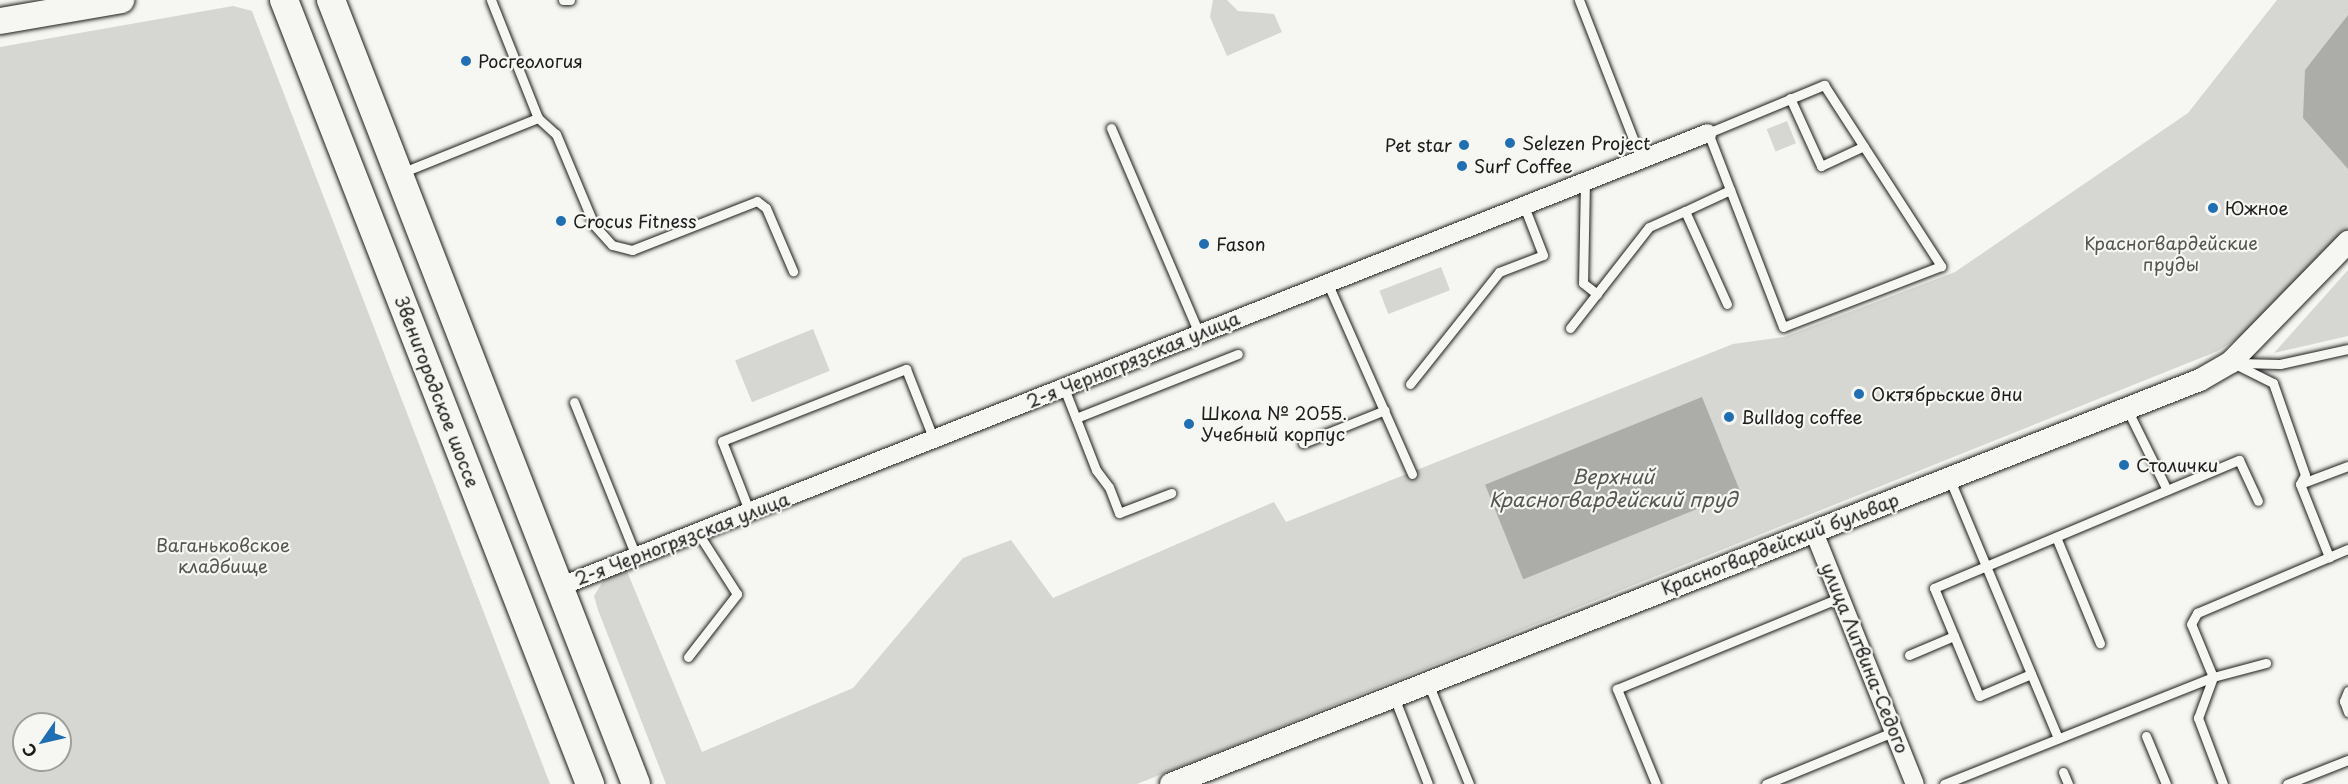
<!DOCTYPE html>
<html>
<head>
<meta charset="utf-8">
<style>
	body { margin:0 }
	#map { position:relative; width:2348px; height:784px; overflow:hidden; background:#f6f6f2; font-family:"Playpen Sans",sans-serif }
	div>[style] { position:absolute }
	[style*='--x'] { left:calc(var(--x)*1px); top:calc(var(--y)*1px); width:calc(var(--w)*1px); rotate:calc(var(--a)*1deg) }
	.green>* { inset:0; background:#d6d6d2; transform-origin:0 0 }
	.water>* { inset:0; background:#acaca9; transform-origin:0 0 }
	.roads { filter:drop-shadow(0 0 2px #1c1c1c) drop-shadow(0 0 2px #1c1c1c) }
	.service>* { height:9px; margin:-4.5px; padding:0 4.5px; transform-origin:4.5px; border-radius:4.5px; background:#f6f6f2 }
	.minor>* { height:18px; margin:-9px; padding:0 9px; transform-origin:9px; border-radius:9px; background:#f6f6f2 }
	.tertiary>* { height:22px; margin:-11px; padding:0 11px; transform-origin:11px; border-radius:11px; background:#f6f6f2 }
	.secondary>* { height:26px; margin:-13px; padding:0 13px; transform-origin:13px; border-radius:13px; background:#f6f6f2 }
	.primary>* { height:28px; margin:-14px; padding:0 14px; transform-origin:14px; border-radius:14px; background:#f6f6f2 }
	.dots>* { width:16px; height:16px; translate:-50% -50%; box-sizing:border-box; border:3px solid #f6f6f2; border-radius:50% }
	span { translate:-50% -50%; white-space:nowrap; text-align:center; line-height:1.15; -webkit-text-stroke:4.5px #f6f6f2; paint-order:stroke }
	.poi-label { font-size:18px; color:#1c1c1c }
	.left { translate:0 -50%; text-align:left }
	.right { translate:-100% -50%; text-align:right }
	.park-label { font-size:18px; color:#545453 }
	.street-label { font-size:18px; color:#1c1c1c }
	.water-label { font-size:20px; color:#565654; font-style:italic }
	.north { position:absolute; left:12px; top:712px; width:60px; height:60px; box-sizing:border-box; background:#f6f6f2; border:2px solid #9f9f9c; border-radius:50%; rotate:236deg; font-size:16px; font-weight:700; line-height:24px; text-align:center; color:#1c1c1c }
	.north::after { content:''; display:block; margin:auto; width:21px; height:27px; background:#1f6fb2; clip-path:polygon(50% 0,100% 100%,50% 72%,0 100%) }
</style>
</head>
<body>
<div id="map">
	<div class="green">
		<div style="clip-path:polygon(1213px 0,1227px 0,1238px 11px,1274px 14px,1282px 32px,1227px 56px,1210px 17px)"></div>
		<div style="clip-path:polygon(2277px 0,2348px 0,2348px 229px,2246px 333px,2218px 351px,1137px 784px,666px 784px,598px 610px,594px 596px,605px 578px,626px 569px,702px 752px,853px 688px,963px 558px,1011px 540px,1053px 598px,1274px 502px,1286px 522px,1733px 344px,1784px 337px,1955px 272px,2188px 113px)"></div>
		<div style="clip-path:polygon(evenodd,233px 6px,252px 11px,550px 784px,0 784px,0 47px,233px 6px,24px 724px,60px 724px,60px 760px,24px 760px,24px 724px)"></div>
		<div style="left:1787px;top:121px;width:24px;height:22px;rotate:68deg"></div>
		<div style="left:1441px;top:267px;width:25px;height:66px;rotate:69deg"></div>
		<div style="clip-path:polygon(2348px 270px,2348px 336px,2274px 353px)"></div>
		<div style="left:813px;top:329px;width:45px;height:84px;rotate:68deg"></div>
	</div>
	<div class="water">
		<div style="clip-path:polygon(2348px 15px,2348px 169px,2303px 118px,2305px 70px)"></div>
		<div style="left:1702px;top:397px;width:102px;height:234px;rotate:68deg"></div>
	</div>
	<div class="roads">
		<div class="service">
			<div style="--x:491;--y:0;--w:127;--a:68.3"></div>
			<div style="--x:563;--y:0;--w:7;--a:0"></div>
			<div style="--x:1579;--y:0;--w:171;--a:68.7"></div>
			<div style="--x:1824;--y:85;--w:216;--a:57.1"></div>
			<div style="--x:1941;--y:266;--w:169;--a:158.9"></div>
			<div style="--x:1783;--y:327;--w:208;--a:-111.1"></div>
			<div style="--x:1708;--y:133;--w:126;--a:-22.5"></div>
			<div style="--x:1790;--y:98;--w:75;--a:65.5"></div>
			<div style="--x:1821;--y:166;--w:47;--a:-24.9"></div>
			<div style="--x:1111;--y:128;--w:223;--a:66.8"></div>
			<div style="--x:401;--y:173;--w:148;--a:-21.9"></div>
			<div style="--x:538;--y:118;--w:24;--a:42"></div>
			<div style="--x:556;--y:134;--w:99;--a:67.3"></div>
			<div style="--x:594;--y:225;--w:27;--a:48"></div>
			<div style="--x:612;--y:245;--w:21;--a:14"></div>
			<div style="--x:632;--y:250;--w:134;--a:-21.4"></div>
			<div style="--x:757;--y:201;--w:11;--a:38"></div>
			<div style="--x:766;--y:208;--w:69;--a:66.8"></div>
			<div style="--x:1585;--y:181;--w:102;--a:91.1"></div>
			<div style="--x:1583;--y:283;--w:18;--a:38"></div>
			<div style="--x:1327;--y:282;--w:210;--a:66.1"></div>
			<div style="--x:1727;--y:304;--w:102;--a:-114.3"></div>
			<div style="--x:1685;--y:211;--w:50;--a:-25"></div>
			<div style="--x:1570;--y:328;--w:128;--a:-52"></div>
			<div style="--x:1649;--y:227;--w:39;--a:-24"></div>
			<div style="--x:2231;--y:362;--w:47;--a:26.6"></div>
			<div style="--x:2273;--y:383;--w:97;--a:70.8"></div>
			<div style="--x:2305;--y:475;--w:10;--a:119"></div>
			<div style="--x:2300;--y:484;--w:79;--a:68.3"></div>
			<div style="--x:2238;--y:363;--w:42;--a:1.4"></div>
			<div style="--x:2280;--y:364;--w:70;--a:-12.4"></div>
			<div style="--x:1410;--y:384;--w:143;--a:-51.5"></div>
			<div style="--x:1499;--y:272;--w:47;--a:-21.1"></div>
			<div style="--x:1543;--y:255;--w:53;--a:-111.2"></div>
			<div style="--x:1064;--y:388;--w:88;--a:68.7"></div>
			<div style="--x:1096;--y:470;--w:21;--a:53"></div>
			<div style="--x:1109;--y:487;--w:28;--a:69"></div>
			<div style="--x:1119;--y:513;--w:56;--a:-21"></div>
			<div style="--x:574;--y:402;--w:166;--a:68.1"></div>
			<div style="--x:2127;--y:409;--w:90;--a:63.7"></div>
			<div style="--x:1076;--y:418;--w:174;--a:-21.6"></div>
			<div style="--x:1303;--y:443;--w:88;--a:-21.9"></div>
			<div style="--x:1950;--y:480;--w:280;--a:67.3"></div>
			<div style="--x:2300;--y:484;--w:51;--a:-20.6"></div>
			<div style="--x:750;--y:513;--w:77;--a:-111.3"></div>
			<div style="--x:722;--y:441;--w:198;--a:-21.4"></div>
			<div style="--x:906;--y:369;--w:76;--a:68.5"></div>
			<div style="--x:2056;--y:537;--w:115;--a:67.5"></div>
			<div style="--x:1909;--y:655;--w:49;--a:-22.9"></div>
			<div style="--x:688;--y:657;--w:80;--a:-52.1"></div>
			<div style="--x:737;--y:594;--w:72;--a:-122.6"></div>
			<div style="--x:2031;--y:674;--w:56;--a:157.1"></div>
			<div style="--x:1979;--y:696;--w:117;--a:-112.6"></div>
			<div style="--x:1934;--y:588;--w:331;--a:-22.8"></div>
			<div style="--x:2239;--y:460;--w:45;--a:65.1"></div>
			<div style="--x:1428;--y:683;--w:109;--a:67.9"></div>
			<div style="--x:2348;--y:691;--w:11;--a:112"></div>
			<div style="--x:2344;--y:701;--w:12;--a:70"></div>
			<div style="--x:1394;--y:697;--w:93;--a:68.7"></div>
			<div style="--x:2146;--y:736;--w:52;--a:67.4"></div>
			<div style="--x:2063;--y:772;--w:13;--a:67"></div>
			<div style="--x:1656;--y:784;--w:103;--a:-112.3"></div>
			<div style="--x:1617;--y:689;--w:242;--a:-22.3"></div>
			<div style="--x:1766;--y:784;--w:139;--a:-22.3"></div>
			<div style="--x:1944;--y:784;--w:289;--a:-21.7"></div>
			<div style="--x:2213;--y:677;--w:55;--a:-14.8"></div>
			<div style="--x:2223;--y:784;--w:71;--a:-110.7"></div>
			<div style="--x:2198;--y:718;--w:44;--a:-69.9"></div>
			<div style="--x:2213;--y:677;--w:57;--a:-112.5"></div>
			<div style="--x:2191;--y:624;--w:13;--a:-61"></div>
			<div style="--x:2197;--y:613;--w:164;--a:-23"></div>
			<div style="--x:2287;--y:784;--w:66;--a:-21.5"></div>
		</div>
		<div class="minor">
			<div style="--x:1814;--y:532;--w:271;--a:68.2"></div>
			<div style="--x:559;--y:587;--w:1235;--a:-21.56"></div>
		</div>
		<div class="tertiary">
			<div style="--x:1171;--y:784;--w:1105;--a:-21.44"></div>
			<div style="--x:2200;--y:380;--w:36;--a:-30"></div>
			<div style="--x:2231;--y:362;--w:168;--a:-45.7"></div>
		</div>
		<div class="secondary">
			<div style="--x:0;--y:21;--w:123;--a:-9.8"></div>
		</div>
		<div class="primary">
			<div style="--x:284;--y:0;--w:842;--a:68.68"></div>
			<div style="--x:331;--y:0;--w:841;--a:68.74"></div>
		</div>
	</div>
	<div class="dots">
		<div style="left:466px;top:61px;background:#1f6fb2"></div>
		<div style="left:1510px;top:143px;background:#1f6fb2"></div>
		<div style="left:1464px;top:145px;background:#1f6fb2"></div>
		<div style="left:1462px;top:166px;background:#1f6fb2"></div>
		<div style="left:2213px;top:208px;background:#1f6fb2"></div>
		<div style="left:561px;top:221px;background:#1f6fb2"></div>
		<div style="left:1204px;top:244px;background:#1f6fb2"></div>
		<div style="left:1859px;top:394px;background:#1f6fb2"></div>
		<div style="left:1729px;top:417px;background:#1f6fb2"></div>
		<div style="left:1189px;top:424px;background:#1f6fb2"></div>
		<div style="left:2124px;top:465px;background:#1f6fb2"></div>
	</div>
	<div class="poi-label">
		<span class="left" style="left:478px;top:61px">Росгеология</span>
		<span class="left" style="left:1522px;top:143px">Selezen Project</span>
		<span class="right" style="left:1452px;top:145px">Pet star</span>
		<span class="left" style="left:1474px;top:166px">Surf Coffee</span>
		<span class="left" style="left:2225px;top:208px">Южное</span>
		<span class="left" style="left:573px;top:221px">Crocus Fitness</span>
		<span class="left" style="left:1216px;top:244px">Fason</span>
		<span class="left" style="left:1871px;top:394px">Октябрьские дни</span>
		<span class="left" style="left:1201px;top:424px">Школа № 2055.<br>Учебный корпус</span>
		<span class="left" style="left:1741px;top:417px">Bulldog coffee</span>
		<span class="left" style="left:2136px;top:465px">Столички</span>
	</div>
	<div class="park-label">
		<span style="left:2171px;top:254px">Красногвардейские<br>пруды</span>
		<span style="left:223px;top:556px">Ваганьковское<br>кладбище</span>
	</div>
	<div class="street-label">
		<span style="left:1133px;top:360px;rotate:-22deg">2-я Черногрязская улица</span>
		<span style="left:437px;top:392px;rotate:69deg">Звенигородское шоссе</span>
		<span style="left:682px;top:539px;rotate:-21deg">2-я Черногрязская улица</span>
		<span style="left:1780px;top:544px;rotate:-21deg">Красногвардейский бульвар</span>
		<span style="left:1865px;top:658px;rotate:68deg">улица Литвина-Седого</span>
	</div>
	<div class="water-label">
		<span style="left:1613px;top:488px">Верхний<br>Красногвардейский пруд</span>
	</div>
	<div class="north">С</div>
</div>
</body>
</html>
